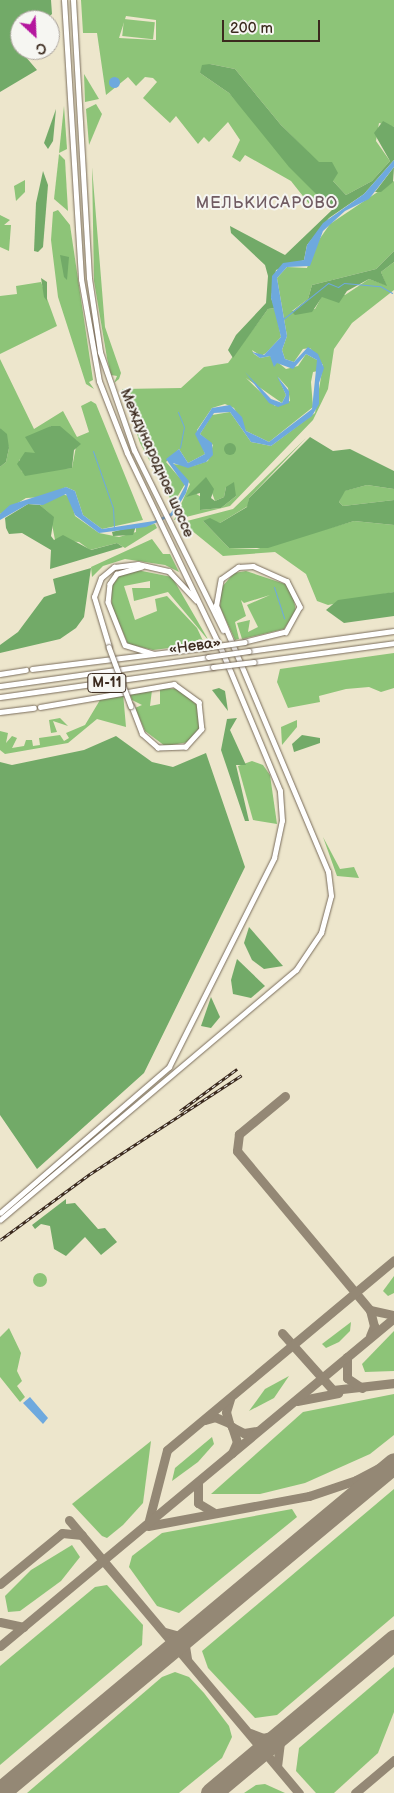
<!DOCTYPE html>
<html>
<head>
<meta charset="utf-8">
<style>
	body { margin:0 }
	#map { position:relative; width:394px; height:1793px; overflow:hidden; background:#ede6cc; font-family:"Balsamiq Sans",sans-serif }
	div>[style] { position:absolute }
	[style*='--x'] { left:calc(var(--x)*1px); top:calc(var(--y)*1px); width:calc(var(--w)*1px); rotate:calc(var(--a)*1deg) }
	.green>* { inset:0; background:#8dc478; transform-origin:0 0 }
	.round { border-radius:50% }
	.forest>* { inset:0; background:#72aa68 }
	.water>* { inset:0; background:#6ea9de }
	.stream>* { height:1px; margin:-0.5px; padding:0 0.5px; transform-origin:0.5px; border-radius:0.5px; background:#6ea9de }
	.taxiway>* { height:9px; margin:-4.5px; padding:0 4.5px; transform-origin:4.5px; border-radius:4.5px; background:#948875 }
	.runway>* { height:21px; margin:-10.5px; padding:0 10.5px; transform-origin:10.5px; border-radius:10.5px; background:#948875 }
	.roads { filter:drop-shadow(0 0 1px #796c5b) drop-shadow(0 0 1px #796c5b) }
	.major>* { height:4.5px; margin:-2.25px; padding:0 2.25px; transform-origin:2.25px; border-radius:2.25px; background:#fff }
	.highway>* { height:5px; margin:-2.5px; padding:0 2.5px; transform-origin:2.5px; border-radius:2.5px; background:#fff }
	.rail>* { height:3px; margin-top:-1.5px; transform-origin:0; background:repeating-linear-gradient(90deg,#f6f6f2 0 4px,#3b2a1e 0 8px); box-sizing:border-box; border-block:1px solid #3b2a1e }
	.bridges { filter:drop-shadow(0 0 1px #796c5b) drop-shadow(0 0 1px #796c5b) }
	.major-bridge>* { height:4.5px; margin:-2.25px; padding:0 2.25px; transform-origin:2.25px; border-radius:2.25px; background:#fff }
	.highway-bridge>* { height:5px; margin:-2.5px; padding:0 2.5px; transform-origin:2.5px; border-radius:2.5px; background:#fff }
	span { translate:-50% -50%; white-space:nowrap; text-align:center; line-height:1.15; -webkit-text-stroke:4px #f6f6f2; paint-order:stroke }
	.shield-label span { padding:1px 4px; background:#f6f6f2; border:1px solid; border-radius:4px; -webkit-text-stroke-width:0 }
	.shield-label { font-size:14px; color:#3b2a1e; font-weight:700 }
	.street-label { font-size:15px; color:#3b2a1e }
	.neighbourhood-label { font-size:16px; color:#705b62; letter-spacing:1px }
	.north { position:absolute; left:10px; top:10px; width:50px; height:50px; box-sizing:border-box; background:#f6f6f2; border:1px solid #aba49d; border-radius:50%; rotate:155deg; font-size:14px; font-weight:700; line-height:20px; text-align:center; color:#3b2a1e }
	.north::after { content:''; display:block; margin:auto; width:18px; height:22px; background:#b5179e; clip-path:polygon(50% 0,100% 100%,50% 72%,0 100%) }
	.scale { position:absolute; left:222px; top:20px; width:98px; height:22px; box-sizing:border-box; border:2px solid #3b2a1e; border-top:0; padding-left:6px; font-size:15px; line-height:18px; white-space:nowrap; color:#3b2a1e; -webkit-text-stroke:4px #f6f6f2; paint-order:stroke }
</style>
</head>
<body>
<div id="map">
	<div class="green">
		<div style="clip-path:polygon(evenodd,81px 0,394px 0,394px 127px,379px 123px,376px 141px,390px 161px,372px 181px,346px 195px,333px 181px,332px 162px,319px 163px,281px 125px,235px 69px,210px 64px,200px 73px,229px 93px,319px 195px,310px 205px,291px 181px,245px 155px,240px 162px,232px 157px,240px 140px,228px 122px,209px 142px,204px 137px,198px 144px,176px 116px,170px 123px,143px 98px,157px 82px,153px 78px,145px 77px,136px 86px,128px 77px,106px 95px,97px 33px,83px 33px,81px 0,126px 16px,156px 20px,156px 40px,119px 38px,126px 16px)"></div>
		<div style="left:124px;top:19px;width:31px;height:17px;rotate:6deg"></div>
		<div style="clip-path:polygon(84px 74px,99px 99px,85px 102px)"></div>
		<div style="clip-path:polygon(96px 104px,102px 114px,89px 145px,86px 109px)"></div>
		<div style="clip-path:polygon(64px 106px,67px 149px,59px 153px)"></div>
		<div style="clip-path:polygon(59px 154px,65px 160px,68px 211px,54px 199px)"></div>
		<div style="clip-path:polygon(92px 167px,105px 327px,121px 373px,119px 379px,114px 383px,117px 376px,111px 375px,107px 358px,94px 281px)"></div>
		<div style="clip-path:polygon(25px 180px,25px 192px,16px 201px,14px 186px)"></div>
		<div style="clip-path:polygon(evenodd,394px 181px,394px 251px,376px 269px,312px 285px,308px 299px,292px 311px,315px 309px,322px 296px,345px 295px,369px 279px,386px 285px,381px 272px,394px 262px,394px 290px,352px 323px,334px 349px,328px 389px,313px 420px,230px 506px,174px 520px,190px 484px,172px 464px,193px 466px,208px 461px,213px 445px,200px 434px,212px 415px,230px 412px,251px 442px,271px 446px,315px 413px,323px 365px,310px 348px,303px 349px,294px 362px,285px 359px,282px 350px,287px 336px,277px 278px,287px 267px,307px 268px,314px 247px,330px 224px,394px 181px,208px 482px,215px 501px,224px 497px,226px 487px,236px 496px,221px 508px,201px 510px,201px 497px,195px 493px,208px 482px)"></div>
		<div style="clip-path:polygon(58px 210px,70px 225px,93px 380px,89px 382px,94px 389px,86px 384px,58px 297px,51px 240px,53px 212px)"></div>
		<div style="clip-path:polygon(0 215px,10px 220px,4px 225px,11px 225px,9px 251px,0 247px)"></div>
		<div style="clip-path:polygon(41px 282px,57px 326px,0 354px,0 296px,17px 294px,16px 286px)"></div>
		<div style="clip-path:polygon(evenodd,275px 308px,281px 337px,266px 353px,261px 356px,252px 350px,254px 354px,260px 358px,270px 356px,286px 369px,298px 366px,306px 354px,317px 360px,318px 371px,313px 372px,311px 382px,313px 407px,269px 442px,246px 431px,234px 408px,225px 404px,212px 408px,197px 430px,205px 454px,188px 463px,179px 449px,166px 462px,185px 484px,173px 504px,140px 443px,122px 389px,181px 388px,204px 367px,228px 363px,268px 309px,275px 308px,278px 377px,288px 388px,290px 401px,275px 406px,246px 378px,282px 403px,286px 395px,278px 377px)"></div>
		<div style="clip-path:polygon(evenodd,0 359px,34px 429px,63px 411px,77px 437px,89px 432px,81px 406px,91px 401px,96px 404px,143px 520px,102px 529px,83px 515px,75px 491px,66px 487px,45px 497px,26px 498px,0 514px,0 467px,6px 462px,9px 448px,0 428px,0 359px,51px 426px,77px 441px,72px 468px,22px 472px,19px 460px,35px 454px,39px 435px,51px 426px)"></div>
		<div style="clip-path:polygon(306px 438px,249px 498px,248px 506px,220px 523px,203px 521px,229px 548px,257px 549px,354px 521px,394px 525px,394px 592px,328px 605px,317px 601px,306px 574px,275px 552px,223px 556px,185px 525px,187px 521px,233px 509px)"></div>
		<div style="clip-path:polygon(367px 485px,394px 489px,394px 500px,343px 506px,339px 502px,344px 491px)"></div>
		<div style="clip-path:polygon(60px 494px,70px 496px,75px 516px,99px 533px,119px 537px,136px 532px,136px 526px,155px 524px,157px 528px,125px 548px,117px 543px,90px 550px,79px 542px,55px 540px,50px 514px,40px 505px)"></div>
		<div style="clip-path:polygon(152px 539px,163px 554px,170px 554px,179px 572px,165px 565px,125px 559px,103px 566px,92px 577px,91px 567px)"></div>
		<div style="clip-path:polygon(137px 570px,172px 577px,209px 641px,168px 592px,134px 601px,132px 588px,150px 588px,150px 581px,124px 586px,135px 620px,157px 611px,155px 599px,167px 596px,197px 628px,204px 643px,199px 639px,194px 645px,153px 650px,128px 644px,112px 607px,111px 587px,120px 575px)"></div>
		<div style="clip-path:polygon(246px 571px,285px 584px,292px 590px,296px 611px,284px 629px,242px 639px,237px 623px,250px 620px,248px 632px,258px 627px,247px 605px,270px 595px,244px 603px,241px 600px,246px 616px,235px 622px,239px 639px,235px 640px,220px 607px,221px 588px,234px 573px)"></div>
		<div style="clip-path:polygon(394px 653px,394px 688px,381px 692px,369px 687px,346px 689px,319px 696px,320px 702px,288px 708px,277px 682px,280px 669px)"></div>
		<div style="clip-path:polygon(160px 688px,179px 689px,199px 707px,200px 727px,189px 742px,165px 746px,145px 731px,135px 708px,142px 705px,132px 700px,129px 692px,152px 690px,150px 706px,160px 704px)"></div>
		<div style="clip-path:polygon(123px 693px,126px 727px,97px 719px,68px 743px,5px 754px,0 750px,0 731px,8px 733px,6px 743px,12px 736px,17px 738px,12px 748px,24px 746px,26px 740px,32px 740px,33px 746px,40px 745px,39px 738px,60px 735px,64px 741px,69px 738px,66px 733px,85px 725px,100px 700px)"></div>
		<div style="clip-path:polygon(60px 718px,68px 726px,53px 721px,57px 732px,51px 733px,49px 720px)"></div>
		<div style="clip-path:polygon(297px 720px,297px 727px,282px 745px,281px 727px)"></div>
		<div style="clip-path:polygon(252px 761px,263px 765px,270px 775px,277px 824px,253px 820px,238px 766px)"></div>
		<div style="clip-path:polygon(323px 837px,340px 869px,354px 867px,359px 878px,337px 876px)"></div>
		<div class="round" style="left:33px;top:1273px;width:14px;height:14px"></div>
		<div style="clip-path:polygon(394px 1276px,394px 1293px,388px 1296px,383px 1291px)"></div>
		<div style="clip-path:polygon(351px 1322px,350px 1331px,339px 1342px,326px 1348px,322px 1344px)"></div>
		<div style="clip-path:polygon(9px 1328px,21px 1353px,17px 1371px,22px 1381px,17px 1386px,25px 1397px,20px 1402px,0 1377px,0 1337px)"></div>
		<div style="clip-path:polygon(394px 1331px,394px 1371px,365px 1372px,362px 1364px)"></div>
		<div style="clip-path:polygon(289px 1376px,274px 1398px,249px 1411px,265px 1389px)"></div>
		<div style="clip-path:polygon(394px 1394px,394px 1435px,370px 1454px,305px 1483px,260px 1494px,211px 1494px,303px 1412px)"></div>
		<div style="clip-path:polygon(212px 1437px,214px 1444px,198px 1462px,172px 1481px,175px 1468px)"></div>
		<div style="clip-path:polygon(151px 1441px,143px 1503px,123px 1525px,107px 1538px,102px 1536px,72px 1504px)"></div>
		<div style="clip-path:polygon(394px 1489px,394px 1616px,277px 1715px,255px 1718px,208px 1668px,202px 1651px)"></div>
		<div style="clip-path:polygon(292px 1509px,297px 1517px,179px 1613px,157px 1606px,129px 1567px,132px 1556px,162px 1533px)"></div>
		<div style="clip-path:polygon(72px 1545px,80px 1557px,61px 1581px,20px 1611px,8px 1612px,5px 1596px,31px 1570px)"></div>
		<div style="clip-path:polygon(107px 1585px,143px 1625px,142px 1645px,0 1765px,0 1666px,95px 1587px)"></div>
		<div style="clip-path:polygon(394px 1667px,394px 1712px,378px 1753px,334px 1793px,316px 1793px,296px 1771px,299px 1748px)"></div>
		<div style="clip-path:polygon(175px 1672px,189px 1677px,204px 1693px,229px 1726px,232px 1737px,222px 1758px,179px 1793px,27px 1793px,162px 1677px)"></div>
		<div style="clip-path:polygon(265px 1784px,285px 1793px,244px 1793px,256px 1785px)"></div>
	</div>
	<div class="forest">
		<div style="clip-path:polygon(0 0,51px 0,52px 14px,45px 20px,20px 20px,19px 49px,37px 70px,0 92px)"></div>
		<div style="clip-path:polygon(210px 64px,235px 69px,281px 125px,319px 162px,332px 162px,338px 173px,333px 181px,346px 195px,372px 181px,390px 161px,374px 133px,383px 121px,394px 127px,394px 160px,364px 194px,329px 218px,307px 245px,304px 260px,276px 270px,271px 298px,275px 308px,268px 309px,233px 358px,228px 350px,236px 335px,266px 303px,268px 276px,265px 265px,231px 233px,230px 226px,285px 255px,332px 210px,289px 167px,229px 93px,200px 73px,202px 65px)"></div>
		<div style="clip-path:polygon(56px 109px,53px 141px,48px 149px,44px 143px)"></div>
		<div style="clip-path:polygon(394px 167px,393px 182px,381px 192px,375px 192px)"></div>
		<div style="clip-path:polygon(43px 171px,48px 185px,43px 247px,38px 252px,34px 251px,36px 203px)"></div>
		<div style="clip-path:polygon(394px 251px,394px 262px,381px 272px,387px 286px,369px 279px,347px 291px,339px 303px,322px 297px,312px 312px,295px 315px,292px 312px,308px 299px,312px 285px,376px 269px)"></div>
		<div style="clip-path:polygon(60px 255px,69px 257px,67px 280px,64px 277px)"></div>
		<div style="clip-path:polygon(41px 278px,47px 282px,47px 301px,44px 297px)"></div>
		<div style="clip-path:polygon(51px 426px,60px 426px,81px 444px,74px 450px,72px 468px,25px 476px,17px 464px,25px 452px,35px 453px,25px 437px)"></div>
		<div style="clip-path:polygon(0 428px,7px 434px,9px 448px,6px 462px,0 467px)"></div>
		<div style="clip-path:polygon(310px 437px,333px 451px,350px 449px,394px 471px,394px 489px,367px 485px,345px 491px,339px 502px,343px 506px,394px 500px,394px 525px,354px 521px,268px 548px,229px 548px,203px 521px,210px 518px,220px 523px,247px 507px,249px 498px)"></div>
		<div class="round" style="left:224px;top:443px;width:12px;height:12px"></div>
		<div style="clip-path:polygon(206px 477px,214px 489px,211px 498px,215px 501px,224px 497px,226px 487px,234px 482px,236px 496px,221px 508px,200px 510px,200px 493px,186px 497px)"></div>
		<div style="clip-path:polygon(28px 504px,40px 505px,54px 517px,51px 536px,54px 540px,63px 535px,91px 550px,117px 543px,123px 547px,50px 569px,51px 550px,22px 533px,9px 534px,6px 528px,5px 518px)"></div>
		<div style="clip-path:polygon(136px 526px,133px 535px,113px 536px,112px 532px)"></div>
		<div style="clip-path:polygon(91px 568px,84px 617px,76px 628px,60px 639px,0 653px,0 645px,18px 632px,44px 597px,56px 593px,53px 579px)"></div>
		<div style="clip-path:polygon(394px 592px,394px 616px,344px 623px,326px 610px,338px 600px)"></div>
		<div style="clip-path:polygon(219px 688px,225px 691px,228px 711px,212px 690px)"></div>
		<div style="clip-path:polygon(237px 718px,230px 730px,246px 765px,236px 765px,249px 821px,245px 821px,221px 750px,227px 719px)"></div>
		<div style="clip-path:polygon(302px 735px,320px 738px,320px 743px,294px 752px,292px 744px)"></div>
		<div style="clip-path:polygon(116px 736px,152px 762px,173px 767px,206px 753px,245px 867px,144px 1073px,37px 1169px,0 1115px,0 762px,12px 765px,84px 750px)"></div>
		<div style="clip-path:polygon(249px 927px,283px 966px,264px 969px,252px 960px,244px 943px)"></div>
		<div style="clip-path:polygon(237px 959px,265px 986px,251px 998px,233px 994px,231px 980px)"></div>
		<div style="clip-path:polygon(211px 997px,220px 1017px,211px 1028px,201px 1026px)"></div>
		<div style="clip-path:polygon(66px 1199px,66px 1204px,75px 1203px,98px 1229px,105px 1228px,117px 1242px,101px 1255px,85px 1237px,66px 1256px,54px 1249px,50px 1226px,41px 1224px,35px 1229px,32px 1225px)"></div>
	</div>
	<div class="water">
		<div class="round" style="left:108.5px;top:76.5px;width:11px;height:11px"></div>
		<div style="clip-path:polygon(394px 160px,394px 167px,369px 199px,345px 211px,323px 231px,310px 266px,287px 267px,277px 278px,287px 336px,282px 350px,285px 359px,294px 362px,308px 347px,318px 354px,324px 368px,319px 383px,319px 404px,312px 416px,271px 446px,251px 442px,230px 412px,214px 413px,200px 434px,212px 443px,213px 455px,206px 462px,188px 468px,173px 463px,189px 481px,186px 493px,172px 516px,146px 527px,99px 533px,75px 515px,66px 494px,43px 505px,28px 504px,0 520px,0 514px,10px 505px,66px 487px,75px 491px,83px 515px,102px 529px,154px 521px,171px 513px,185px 486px,166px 459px,179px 449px,188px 463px,205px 454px,195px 434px,212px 408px,230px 405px,242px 417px,246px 431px,269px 442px,312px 409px,317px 360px,306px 354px,293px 369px,277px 363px,274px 367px,270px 356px,260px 358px,252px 352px,264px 355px,281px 337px,271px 298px,272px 276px,283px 263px,304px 260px,307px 245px,323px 223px,364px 194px)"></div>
		<div style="clip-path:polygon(245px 372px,271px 399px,282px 403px,286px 395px,277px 376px,289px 391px,289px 403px,278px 407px,269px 403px)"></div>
		<div style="clip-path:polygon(30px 1397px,48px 1418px,43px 1424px,23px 1403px)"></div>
	</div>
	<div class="stream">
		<div style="--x:282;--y:320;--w:59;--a:-38.8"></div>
		<div style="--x:328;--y:283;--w:11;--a:22"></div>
		<div style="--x:338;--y:287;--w:7;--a:-34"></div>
		<div style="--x:344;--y:283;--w:36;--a:5"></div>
		<div style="--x:380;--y:286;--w:14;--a:30"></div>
		<div style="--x:178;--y:412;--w:16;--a:68"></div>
		<div style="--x:184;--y:427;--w:21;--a:101"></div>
		<div style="--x:93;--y:451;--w:60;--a:70.7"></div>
		<div style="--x:113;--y:508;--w:21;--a:87"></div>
		<div style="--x:274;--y:587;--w:33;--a:72"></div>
	</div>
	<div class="taxiway">
		<div style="--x:285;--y:1096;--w:60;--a:140.4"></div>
		<div style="--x:239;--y:1134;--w:17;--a:97"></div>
		<div style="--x:237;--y:1151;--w:207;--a:50.1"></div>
		<div style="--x:370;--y:1310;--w:25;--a:12"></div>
		<div style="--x:282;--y:1333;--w:76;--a:48.2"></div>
		<div style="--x:333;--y:1390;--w:61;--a:-6.5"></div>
		<div style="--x:370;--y:1336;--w:11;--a:-68"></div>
		<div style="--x:374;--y:1326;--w:16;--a:-104"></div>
		<div style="--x:347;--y:1357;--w:21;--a:90"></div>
		<div style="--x:347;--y:1378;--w:18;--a:34"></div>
		<div style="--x:297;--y:1401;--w:42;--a:-11"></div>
		<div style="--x:205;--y:1420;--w:10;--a:-17"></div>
		<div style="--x:215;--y:1417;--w:15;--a:23"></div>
		<div style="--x:229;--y:1423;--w:11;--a:-105"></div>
		<div style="--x:226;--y:1412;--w:14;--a:-73"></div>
		<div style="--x:232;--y:1453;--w:12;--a:-66"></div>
		<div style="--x:237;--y:1442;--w:16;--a:-108"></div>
		<div style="--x:232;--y:1427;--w:13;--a:27"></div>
		<div style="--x:244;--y:1433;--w:13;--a:-9"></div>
		<div style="--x:198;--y:1483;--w:20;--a:90"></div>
		<div style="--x:198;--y:1503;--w:17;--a:31"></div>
		<div style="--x:69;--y:1520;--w:357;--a:49.9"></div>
		<div style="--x:149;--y:1520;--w:72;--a:-75.6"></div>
		<div style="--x:167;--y:1450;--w:296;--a:-39.9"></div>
		<div style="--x:148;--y:1526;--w:164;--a:-10.6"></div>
		<div style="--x:309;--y:1496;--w:50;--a:-18.8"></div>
		<div style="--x:356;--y:1480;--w:43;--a:-27.8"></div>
		<div style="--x:0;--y:1584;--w:80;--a:-39.4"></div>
		<div style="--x:62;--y:1533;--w:20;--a:6"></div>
		<div style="--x:0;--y:1622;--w:24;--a:12"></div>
		<div style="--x:165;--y:1632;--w:15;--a:16"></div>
		<div style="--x:179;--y:1636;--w:14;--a:-17"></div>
		<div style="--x:192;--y:1632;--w:16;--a:117"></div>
		<div style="--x:185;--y:1646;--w:13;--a:81"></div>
		<div style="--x:0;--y:1646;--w:513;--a:-39.78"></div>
		<div style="--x:250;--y:1733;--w:14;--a:21"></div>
		<div style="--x:263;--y:1738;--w:18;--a:-13"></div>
		<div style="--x:281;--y:1734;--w:31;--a:97"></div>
		<div style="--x:355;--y:1793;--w:51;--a:-40.2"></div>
	</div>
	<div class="runway">
		<div style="--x:0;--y:1792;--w:513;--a:-39.86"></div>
		<div style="--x:211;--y:1793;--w:239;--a:-39.9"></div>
	</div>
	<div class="roads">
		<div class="major">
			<div style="--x:142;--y:567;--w:26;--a:164"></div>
			<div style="--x:117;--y:574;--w:12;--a:125"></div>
			<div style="--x:110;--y:584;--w:18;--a:96"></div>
			<div style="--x:108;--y:602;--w:46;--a:68.4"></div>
			<div style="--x:125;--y:645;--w:30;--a:17"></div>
			<div style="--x:109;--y:647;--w:52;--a:-106.7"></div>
			<div style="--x:94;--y:597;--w:20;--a:-70"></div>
			<div style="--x:101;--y:578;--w:17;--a:-40"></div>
			<div style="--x:114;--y:567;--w:24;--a:-7"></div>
			<div style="--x:138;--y:564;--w:32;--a:13"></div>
			<div style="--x:169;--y:571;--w:40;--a:47"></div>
			<div style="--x:32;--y:669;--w:173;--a:-7"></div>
			<div style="--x:0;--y:674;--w:26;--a:-9"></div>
			<div style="--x:40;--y:707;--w:136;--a:-9.7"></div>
			<div style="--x:174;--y:684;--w:31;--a:36"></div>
			<div style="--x:199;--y:702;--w:27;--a:84"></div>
			<div style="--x:202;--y:729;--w:24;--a:132"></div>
			<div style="--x:186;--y:747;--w:28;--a:178"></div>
			<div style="--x:158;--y:748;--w:21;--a:-139"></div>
			<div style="--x:142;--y:734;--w:30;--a:-111"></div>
			<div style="--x:0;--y:712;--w:34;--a:-7"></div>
			<div style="--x:0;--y:1213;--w:223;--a:-40.8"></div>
			<div style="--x:169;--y:1067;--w:234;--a:-63.3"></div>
			<div style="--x:274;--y:858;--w:38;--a:-78"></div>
			<div style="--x:282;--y:821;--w:30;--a:-94"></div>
			<div style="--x:280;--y:791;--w:151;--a:-112.6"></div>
			<div style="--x:0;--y:1220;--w:387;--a:-40.2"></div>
			<div style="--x:296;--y:970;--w:45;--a:-56"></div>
			<div style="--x:321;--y:933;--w:38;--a:-75"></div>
			<div style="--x:331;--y:896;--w:24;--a:-97"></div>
			<div style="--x:328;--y:872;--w:289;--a:-112.8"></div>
			<div style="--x:216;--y:606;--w:27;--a:-80"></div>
			<div style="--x:221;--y:579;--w:21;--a:-35"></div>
			<div style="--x:238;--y:567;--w:15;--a:-4"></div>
			<div style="--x:253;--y:566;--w:37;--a:24"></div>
			<div style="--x:287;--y:581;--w:29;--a:63"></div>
			<div style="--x:300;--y:607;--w:29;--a:119"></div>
			<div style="--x:286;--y:632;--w:42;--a:166.3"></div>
		</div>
		<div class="highway">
			<div style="--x:64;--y:0;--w:280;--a:86.5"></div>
			<div style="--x:81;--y:279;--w:104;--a:80"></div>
			<div style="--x:99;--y:381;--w:77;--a:68.7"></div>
			<div style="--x:127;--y:453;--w:217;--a:64.4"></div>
			<div style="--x:73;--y:0;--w:278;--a:86.7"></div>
			<div style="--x:89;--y:278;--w:75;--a:81.5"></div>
			<div style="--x:100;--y:352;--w:104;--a:70.9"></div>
			<div style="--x:134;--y:450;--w:201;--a:63.7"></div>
			<div style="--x:249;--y:651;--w:146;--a:-7.9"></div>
			<div style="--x:254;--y:662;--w:141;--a:-7.7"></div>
			<div style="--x:0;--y:686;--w:210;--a:-7.9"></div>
			<div style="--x:0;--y:697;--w:215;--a:-8"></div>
		</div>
	</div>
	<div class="rail">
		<div style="--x:180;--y:1111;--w:71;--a:-36.4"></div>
		<div style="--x:0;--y:1240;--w:112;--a:-36.3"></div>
		<div style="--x:90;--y:1174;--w:181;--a:-33.1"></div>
	</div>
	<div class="bridges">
		<div class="major-bridge">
			<div style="--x:109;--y:647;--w:63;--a:69.6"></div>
			<div style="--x:204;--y:648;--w:41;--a:-8.3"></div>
		</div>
		<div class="highway-bridge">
			<div style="--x:208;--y:657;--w:41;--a:-8.3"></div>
			<div style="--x:213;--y:667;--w:41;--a:-7"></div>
		</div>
	</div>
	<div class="shield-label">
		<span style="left:107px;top:683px">М-11</span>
	</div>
	<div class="street-label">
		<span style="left:157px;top:463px;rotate:66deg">Международное шоссе</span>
		<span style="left:195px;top:646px;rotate:-8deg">«Нева»</span>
	</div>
	<div class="neighbourhood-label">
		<span style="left:267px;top:204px">МЕЛЬКИСАРОВО</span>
	</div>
	<div class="north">С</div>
	<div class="scale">200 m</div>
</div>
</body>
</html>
